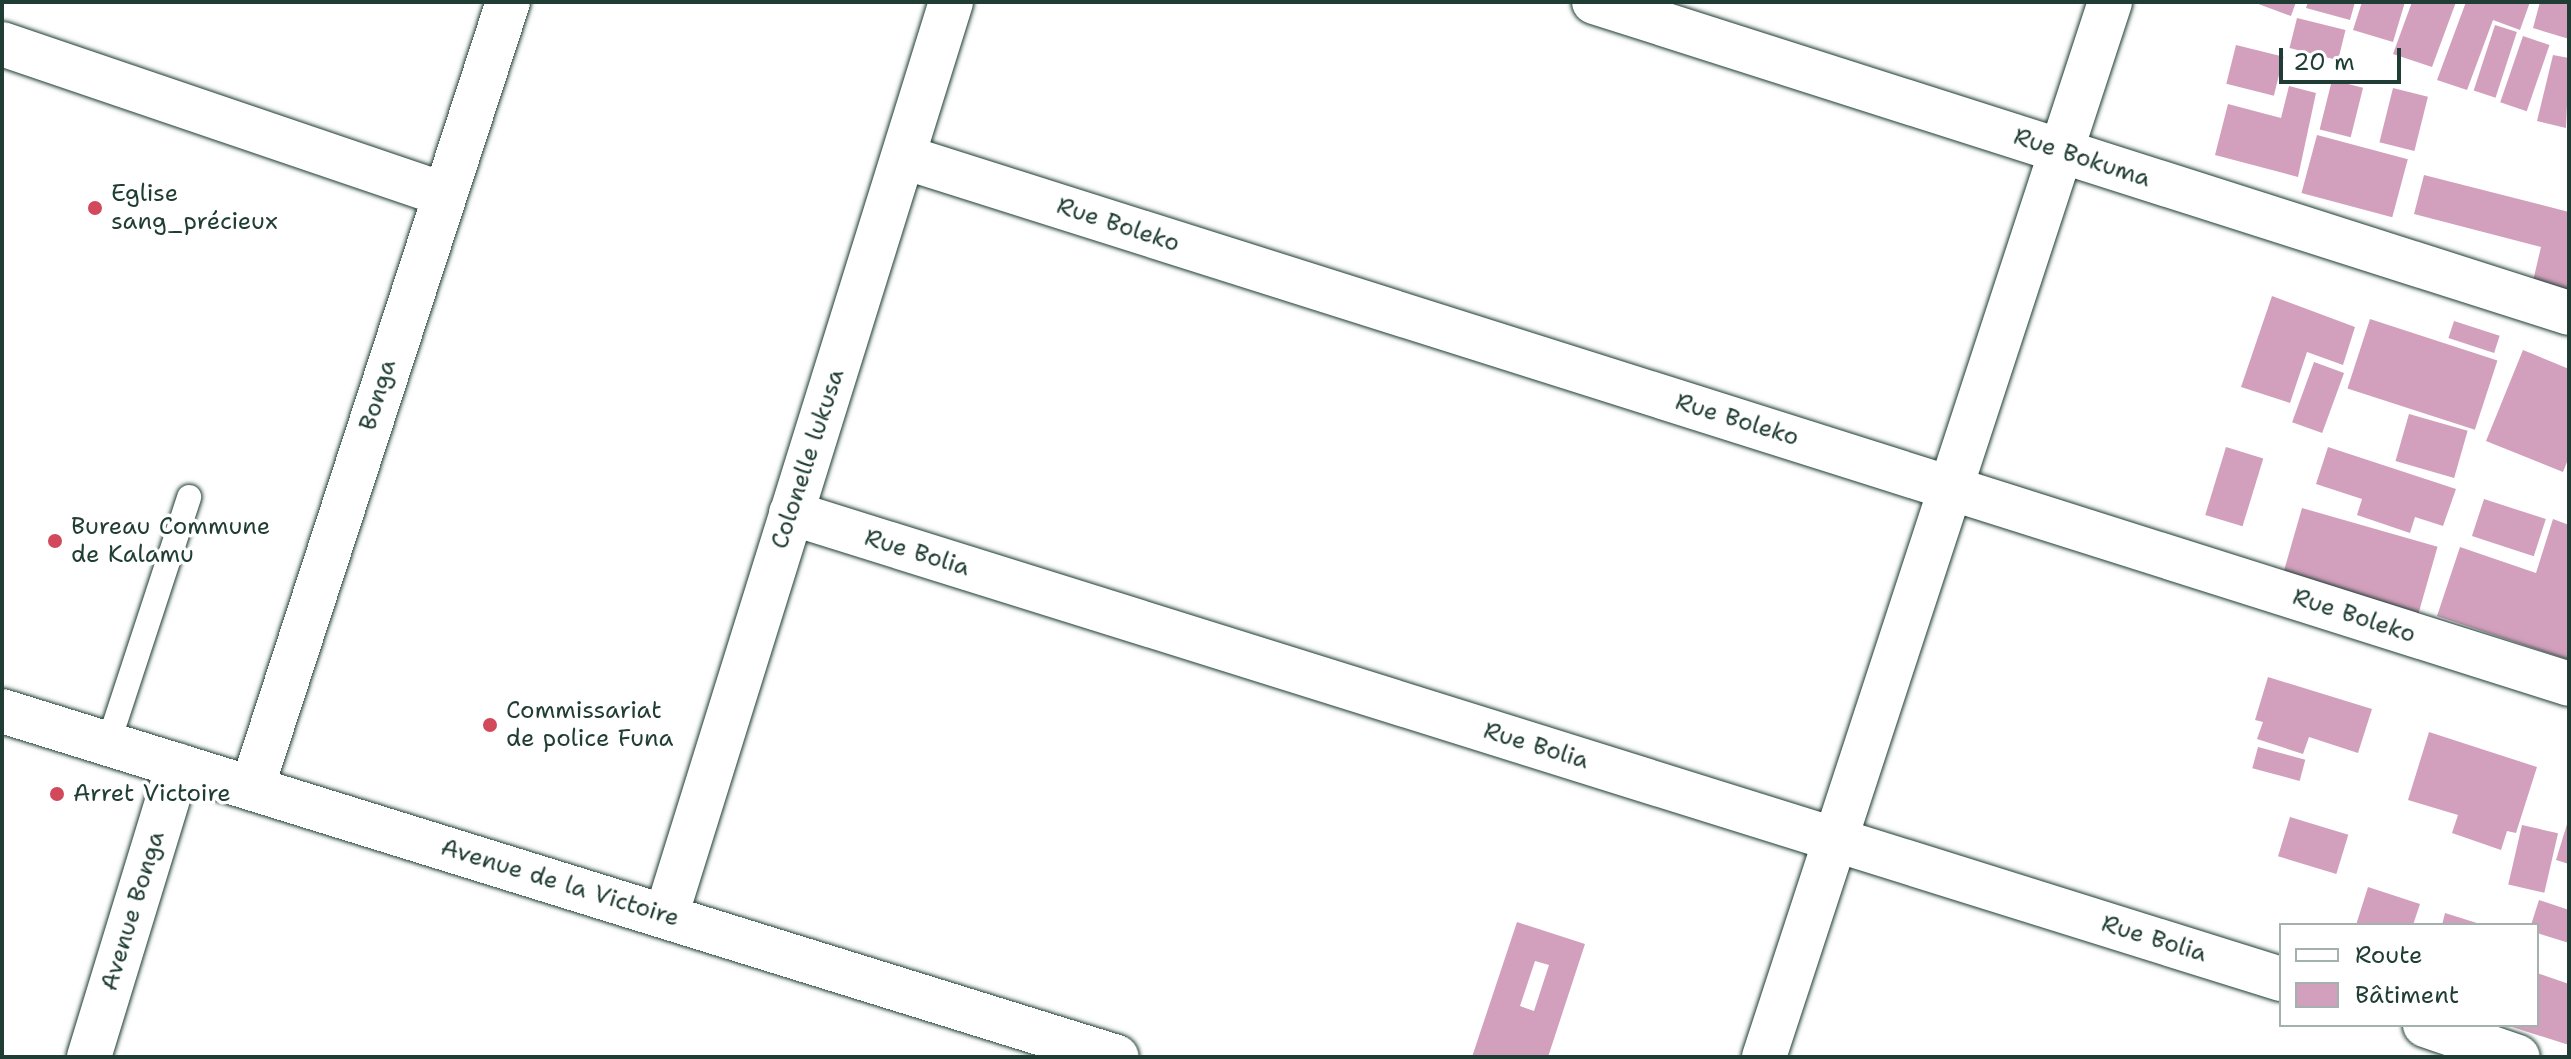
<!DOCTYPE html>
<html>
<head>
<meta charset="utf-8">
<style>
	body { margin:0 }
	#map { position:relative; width:2571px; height:1059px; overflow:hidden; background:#fff; font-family:"Shantell Sans",sans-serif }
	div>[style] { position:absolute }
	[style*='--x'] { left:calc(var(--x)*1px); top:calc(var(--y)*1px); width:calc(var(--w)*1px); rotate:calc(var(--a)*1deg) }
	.building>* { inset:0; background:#d2a0bc; transform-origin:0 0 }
	.roads { filter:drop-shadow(0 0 2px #1f3d34) drop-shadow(0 0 2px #1f3d34) }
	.lane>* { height:24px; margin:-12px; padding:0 12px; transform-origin:12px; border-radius:12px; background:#fff }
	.street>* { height:44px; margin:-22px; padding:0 22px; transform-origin:22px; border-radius:22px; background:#fff }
	.secondary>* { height:44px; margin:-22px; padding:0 22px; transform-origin:22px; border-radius:22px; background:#fff }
	.dots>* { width:22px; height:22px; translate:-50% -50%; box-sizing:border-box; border:4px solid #fff; border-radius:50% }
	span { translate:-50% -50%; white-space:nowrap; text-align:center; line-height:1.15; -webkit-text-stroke:7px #fff; paint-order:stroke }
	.street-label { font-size:24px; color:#1f3d34 }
	.poi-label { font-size:24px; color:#1f3d34 }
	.left { translate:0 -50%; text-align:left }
	.frame { position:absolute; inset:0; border:4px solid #1f3d34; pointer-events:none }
	.legend { position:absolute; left:2279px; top:923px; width:260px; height:104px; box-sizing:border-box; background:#fff; border:2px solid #a5b1ae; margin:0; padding:10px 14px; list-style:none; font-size:24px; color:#1f3d34 }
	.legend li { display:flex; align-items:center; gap:16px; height:40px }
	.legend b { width:40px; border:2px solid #a5b1ae }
	.scale { position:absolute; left:2279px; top:48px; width:122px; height:36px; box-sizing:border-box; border:4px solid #1f3d34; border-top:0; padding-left:10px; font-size:24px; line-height:28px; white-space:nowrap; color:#1f3d34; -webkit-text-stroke:6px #fff; paint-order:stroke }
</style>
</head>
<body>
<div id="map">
	<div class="building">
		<div style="clip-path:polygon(2253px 2px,2296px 2px,2291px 16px)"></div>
		<div style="clip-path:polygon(2308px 2px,2355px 2px,2350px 20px,2306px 8px)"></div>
		<div style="clip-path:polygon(2362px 2px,2405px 2px,2393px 42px,2353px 30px)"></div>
		<div style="clip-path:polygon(2412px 2px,2456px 2px,2432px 67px,2393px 54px)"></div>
		<div style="clip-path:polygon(2466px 2px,2530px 2px,2520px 30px,2493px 20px,2467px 90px,2437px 80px)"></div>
		<div style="clip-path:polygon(2540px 2px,2569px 3px,2569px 39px,2533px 28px)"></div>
		<div style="left:2297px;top:18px;width:50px;height:31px;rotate:14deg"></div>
		<div style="left:2495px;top:25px;width:23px;height:69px;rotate:18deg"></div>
		<div style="left:2523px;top:36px;width:28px;height:70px;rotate:19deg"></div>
		<div style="left:2236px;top:45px;width:49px;height:40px;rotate:14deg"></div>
		<div style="clip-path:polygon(2553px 55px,2569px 58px,2566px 128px,2537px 121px)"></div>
		<div style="left:2332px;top:80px;width:32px;height:51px;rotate:14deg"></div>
		<div style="clip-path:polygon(2289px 86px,2316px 93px,2298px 177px,2215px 155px,2228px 104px,2281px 118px)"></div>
		<div style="left:2393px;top:88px;width:36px;height:56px;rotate:14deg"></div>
		<div style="left:2317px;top:135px;width:94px;height:60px;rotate:15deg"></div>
		<div style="clip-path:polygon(2424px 175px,2569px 212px,2569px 290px,2533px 281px,2541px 247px,2414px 214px)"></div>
		<div style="clip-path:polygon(2272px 296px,2355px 327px,2343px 365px,2307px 352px,2290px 403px,2241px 387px)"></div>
		<div style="left:2370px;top:319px;width:134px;height:73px;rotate:18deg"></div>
		<div style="left:2454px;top:321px;width:48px;height:18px;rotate:18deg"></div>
		<div style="clip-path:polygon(2523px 350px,2569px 369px,2569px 457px,2563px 472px,2486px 441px)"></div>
		<div style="left:2314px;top:362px;width:32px;height:64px;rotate:20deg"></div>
		<div style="left:2409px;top:414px;width:61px;height:49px;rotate:16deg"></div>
		<div style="left:2226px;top:447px;width:39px;height:71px;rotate:17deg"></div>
		<div style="clip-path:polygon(2328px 447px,2456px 489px,2443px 526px,2415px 517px,2410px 533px,2357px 515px,2362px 499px,2316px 484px)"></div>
		<div style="left:2484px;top:499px;width:65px;height:39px;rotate:18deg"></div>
		<div style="left:2302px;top:508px;width:141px;height:70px;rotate:16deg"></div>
		<div style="clip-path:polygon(2553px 519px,2569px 525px,2569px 660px,2437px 616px,2460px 547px,2536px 573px)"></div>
		<div style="clip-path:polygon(2268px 677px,2372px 709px,2358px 753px,2309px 737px,2303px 754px,2257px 739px,2263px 722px,2255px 720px)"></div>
		<div style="clip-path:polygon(2429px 732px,2537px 767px,2516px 833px,2507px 831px,2501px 850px,2452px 833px,2458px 815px,2408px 800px)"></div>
		<div style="left:2258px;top:747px;width:49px;height:22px;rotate:15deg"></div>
		<div style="left:2290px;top:817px;width:61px;height:41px;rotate:17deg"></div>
		<div style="clip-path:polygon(2568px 821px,2569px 822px,2569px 864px,2556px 860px)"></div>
		<div style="left:2522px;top:825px;width:37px;height:61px;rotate:13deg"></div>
		<div style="clip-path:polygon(2368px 887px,2420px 904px,2413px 925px,2356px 925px)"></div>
		<div style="clip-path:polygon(2539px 900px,2569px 910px,2569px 943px,2537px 933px,2537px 925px,2531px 925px)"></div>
		<div style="clip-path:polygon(2445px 913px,2480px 924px,2480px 925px,2442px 925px)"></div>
		<div style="clip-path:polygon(evenodd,1517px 922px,1585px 944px,1548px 1057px,1472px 1057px,1517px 922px,1535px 961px,1549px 965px,1534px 1011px,1520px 1006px,1535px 961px)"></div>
		<div style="clip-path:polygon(2537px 973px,2569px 984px,2569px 1045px,2509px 1026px,2537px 1025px)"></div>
	</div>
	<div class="roads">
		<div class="lane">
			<div style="--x:108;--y:744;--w:260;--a:-71.8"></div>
		</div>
		<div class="street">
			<div style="--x:1594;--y:2;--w:1023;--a:17.69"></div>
			<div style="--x:2;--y:44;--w:465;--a:18.8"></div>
			<div style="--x:904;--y:157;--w:1746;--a:17.56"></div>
			<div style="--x:791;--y:513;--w:1561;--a:17.37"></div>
			<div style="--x:252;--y:788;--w:827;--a:-71.96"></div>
			<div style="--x:666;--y:916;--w:957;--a:-72.68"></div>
			<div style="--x:2425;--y:1025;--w:98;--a:19"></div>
			<div style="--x:89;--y:1057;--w:305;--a:-73"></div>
			<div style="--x:1764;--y:1057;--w:1110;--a:-71.84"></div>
		</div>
		<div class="secondary">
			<div style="--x:2;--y:711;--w:1167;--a:17.24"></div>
		</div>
	</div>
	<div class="dots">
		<div style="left:95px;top:208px;background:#d1495b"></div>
		<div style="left:55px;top:541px;background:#d1495b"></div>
		<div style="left:490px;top:725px;background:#d1495b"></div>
		<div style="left:57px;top:794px;background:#d1495b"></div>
	</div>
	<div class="street-label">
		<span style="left:2082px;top:158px;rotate:18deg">Rue Bokuma</span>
		<span style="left:1118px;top:225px;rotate:18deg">Rue Boleko</span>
		<span style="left:378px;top:395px;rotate:-73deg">Bonga</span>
		<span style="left:1737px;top:420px;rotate:17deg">Rue Boleko</span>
		<span style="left:808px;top:459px;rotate:-72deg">Colonelle lukusa</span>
		<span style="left:917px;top:553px;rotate:17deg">Rue Bolia</span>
		<span style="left:2354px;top:616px;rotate:18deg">Rue Boleko</span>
		<span style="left:1536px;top:746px;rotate:17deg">Rue Bolia</span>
		<span style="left:560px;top:883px;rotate:17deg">Avenue de la Victoire</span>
		<span style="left:133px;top:911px;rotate:-73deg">Avenue Bonga</span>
		<span style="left:2154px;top:939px;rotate:17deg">Rue Bolia</span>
	</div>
	<div class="poi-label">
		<span class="left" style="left:111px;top:208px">Eglise<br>sang_précieux</span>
		<span class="left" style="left:71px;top:541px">Bureau Commune<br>de Kalamu</span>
		<span class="left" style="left:506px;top:725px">Commissariat<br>de police Funa</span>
		<span class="left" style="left:73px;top:794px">Arret Victoire</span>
	</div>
	<div class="frame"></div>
	<ul class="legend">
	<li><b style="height:10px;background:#fff"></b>Route</li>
	<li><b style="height:22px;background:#d2a0bc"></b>Bâtiment</li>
	</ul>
	<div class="scale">20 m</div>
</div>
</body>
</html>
